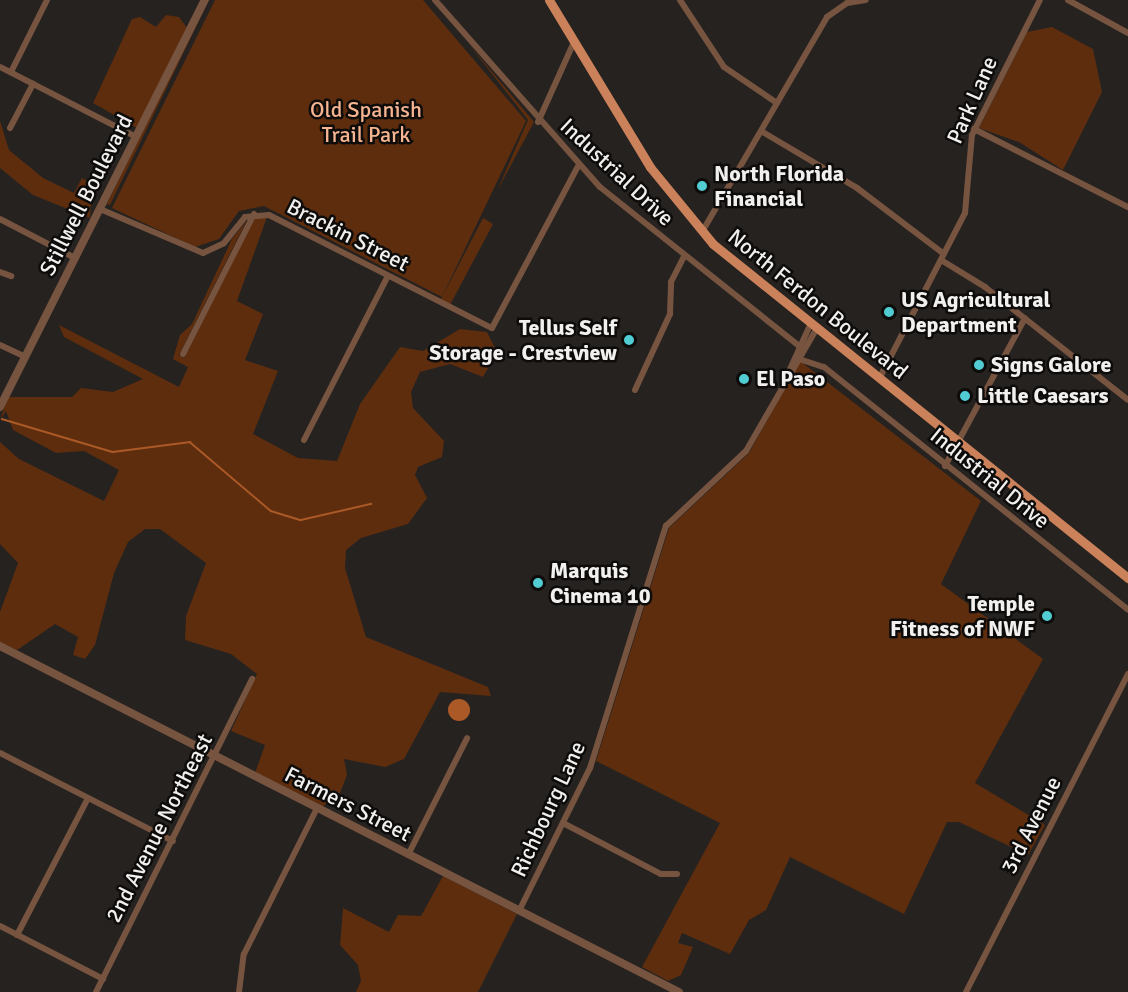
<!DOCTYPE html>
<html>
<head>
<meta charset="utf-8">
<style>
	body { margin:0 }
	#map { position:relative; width:1128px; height:992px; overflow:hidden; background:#262220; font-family:Signika,sans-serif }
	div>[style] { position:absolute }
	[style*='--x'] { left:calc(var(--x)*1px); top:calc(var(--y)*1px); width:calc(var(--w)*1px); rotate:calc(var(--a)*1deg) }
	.green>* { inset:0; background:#5d2d0e }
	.water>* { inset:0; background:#ab5926 }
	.round { border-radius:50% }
	.stream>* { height:1.5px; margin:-0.75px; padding:0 0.75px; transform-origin:0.75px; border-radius:0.75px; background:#ab5926 }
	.minor>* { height:6px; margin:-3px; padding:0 3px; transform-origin:3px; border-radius:3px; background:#775440 }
	.tertiary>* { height:8px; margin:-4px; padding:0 4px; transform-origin:4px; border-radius:4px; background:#775440 }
	.primary>* { height:9px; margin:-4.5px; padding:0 4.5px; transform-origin:4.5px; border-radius:4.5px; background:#cb825a }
	.dots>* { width:16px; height:16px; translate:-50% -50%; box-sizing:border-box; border:3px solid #0d0c0b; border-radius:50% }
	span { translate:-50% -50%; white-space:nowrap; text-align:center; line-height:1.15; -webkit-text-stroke:5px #0d0c0b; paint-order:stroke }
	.street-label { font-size:22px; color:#f2f0ee }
	.park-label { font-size:22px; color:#f7b490 }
	.poi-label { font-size:22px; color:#f2f0ee; font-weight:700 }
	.left { translate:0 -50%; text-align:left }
	.right { translate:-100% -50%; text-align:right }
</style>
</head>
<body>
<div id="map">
	<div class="green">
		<div style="clip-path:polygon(209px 0,110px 205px,107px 204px,153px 109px)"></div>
		<div style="clip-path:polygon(215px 0,423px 0,526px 121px,442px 297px,264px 206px,239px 211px,219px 239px,195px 247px,112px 208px)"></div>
		<div style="clip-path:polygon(166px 15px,179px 17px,187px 28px,137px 128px,93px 103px,132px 19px,140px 17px,156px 27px)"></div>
		<div style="clip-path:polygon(1052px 27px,1093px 49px,1102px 92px,1063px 170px,1019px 142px,979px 128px,1027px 32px)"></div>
		<div style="clip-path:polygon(468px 43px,534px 122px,497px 191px,528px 120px)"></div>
		<div style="clip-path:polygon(0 121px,9px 150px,43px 178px,74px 193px,82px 178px,92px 184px,90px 218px,33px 195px,0 168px)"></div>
		<div style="clip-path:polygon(256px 216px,267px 217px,237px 301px,263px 314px,245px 360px,278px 371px,253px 434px,298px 458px,337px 461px,360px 404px,400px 347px,423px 351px,460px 329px,487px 332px,497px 352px,483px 377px,450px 364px,420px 372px,411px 392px,413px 408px,444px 441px,442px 457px,418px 467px,415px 475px,427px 498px,408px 524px,361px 538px,346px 550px,345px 568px,366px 637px,488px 687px,491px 696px,440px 692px,404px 759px,385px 767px,344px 759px,347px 775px,340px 793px,322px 807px,255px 773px,265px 745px,231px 731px,257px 674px,231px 654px,185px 640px,186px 616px,206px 563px,160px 529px,145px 529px,128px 542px,114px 573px,95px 645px,85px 659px,73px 655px,78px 637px,55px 624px,17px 650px,0 642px,0 612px,18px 563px,0 544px,0 442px,19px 459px,104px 501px,119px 470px,84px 451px,56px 453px,13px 430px,6px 411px,0 420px,8px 397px,72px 397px,81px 388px,113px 392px,143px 379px,64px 337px,59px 325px,179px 387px,188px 367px,173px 359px,180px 335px,192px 324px,232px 239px,247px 220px,179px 355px,184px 358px)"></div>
		<div style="clip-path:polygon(483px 218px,493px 224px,450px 305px,334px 245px,441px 299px)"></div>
		<div style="clip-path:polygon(800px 361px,981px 501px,941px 584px,1043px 659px,975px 783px,1045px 825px,1028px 855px,959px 822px,947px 822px,904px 914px,790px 857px,766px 910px,749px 920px,730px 954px,682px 933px,678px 943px,693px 947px,681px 975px,668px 981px,642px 967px,720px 823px,596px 761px,669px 528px,749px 453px)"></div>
		<div style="clip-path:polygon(443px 876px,517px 914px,478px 992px,356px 992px,361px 981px,358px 965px,340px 945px,343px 908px,389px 932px,398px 915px,421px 916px)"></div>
	</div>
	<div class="water">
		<div class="round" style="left:448px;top:699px;width:22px;height:22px"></div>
	</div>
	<div class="stream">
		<div style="--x:2;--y:419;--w:116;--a:16.6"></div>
		<div style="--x:113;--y:452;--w:78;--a:-7.4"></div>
		<div style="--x:190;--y:442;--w:106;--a:40.4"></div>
		<div style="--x:271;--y:511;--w:31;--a:17"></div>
		<div style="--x:301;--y:520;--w:72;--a:-12.9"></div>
	</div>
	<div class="minor">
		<div style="--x:435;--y:0;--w:249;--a:48.6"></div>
		<div style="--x:600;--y:187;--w:255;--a:38.6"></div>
		<div style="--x:680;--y:0;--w:80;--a:56.7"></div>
		<div style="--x:724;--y:67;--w:64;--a:34.2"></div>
		<div style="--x:1068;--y:0;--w:68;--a:28.8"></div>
		<div style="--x:0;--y:67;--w:153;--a:27.2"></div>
		<div style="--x:11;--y:72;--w:80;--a:-63.4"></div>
		<div style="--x:538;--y:122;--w:88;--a:-65.8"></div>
		<div style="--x:10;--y:128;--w:50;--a:-62.4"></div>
		<div style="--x:974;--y:129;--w:173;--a:26.9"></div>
		<div style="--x:761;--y:131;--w:112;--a:30.7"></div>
		<div style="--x:857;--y:188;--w:109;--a:37.2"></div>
		<div style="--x:100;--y:209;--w:112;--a:23.1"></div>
		<div style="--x:203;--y:253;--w:23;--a:-25"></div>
		<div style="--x:224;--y:243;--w:33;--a:-51"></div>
		<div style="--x:245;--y:217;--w:24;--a:-5"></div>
		<div style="--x:269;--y:215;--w:250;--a:26.9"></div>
		<div style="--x:492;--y:328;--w:183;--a:-62"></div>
		<div style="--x:0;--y:219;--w:85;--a:27.5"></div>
		<div style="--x:702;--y:232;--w:249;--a:-59.8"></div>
		<div style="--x:827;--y:17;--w:24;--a:-35"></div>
		<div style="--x:847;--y:3;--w:19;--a:-9"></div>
		<div style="--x:941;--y:260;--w:52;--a:31.5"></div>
		<div style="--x:985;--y:287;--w:182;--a:38.3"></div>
		<div style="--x:0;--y:272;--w:12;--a:20"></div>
		<div style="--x:0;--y:345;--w:26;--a:25"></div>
		<div style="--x:183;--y:354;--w:157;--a:-63.1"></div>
		<div style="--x:799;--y:359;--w:26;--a:18"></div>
		<div style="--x:824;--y:367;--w:389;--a:38.6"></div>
		<div style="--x:786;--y:378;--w:58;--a:-65.6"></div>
		<div style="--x:879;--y:379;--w:187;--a:-62.6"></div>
		<div style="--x:965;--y:213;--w:78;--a:-84.9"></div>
		<div style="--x:972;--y:135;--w:151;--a:-63.3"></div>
		<div style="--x:635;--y:390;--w:84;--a:-65.3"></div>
		<div style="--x:670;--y:314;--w:32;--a:-88"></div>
		<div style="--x:671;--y:282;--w:28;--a:-63"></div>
		<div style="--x:304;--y:440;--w:184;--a:-62.9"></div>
		<div style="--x:945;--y:466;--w:168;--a:-61.6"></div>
		<div style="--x:0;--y:753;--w:194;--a:27"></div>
		<div style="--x:563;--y:823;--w:110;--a:27.5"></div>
		<div style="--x:661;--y:874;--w:16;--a:0"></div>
		<div style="--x:408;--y:855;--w:131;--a:-63.2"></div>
		<div style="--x:519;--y:911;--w:160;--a:-63.6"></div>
		<div style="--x:590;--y:768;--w:254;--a:-72.6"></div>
		<div style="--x:666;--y:526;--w:110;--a:-43.2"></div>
		<div style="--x:746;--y:451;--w:140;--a:-60"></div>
		<div style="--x:0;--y:926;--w:116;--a:27.2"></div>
		<div style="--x:17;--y:935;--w:154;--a:-62.6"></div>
		<div style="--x:96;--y:992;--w:350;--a:-63.5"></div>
		<div style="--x:239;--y:992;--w:38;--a:-83"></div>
		<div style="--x:244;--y:954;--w:163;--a:-63.4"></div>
		<div style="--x:966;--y:992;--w:357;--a:-63"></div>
	</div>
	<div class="tertiary">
		<div style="--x:0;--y:407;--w:456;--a:-63.3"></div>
		<div style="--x:0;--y:646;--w:762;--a:27"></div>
	</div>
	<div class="primary">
		<div style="--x:549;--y:0;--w:195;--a:58.8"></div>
		<div style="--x:650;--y:167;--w:99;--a:50.7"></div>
		<div style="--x:713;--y:244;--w:533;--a:38.83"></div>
	</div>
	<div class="dots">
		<div style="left:702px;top:186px;background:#51ccd2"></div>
		<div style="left:889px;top:312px;background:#51ccd2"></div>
		<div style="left:629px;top:340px;background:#51ccd2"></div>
		<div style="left:979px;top:365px;background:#51ccd2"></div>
		<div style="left:744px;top:379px;background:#51ccd2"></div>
		<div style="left:965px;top:396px;background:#51ccd2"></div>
		<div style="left:538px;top:583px;background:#51ccd2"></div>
		<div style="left:1047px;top:616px;background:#51ccd2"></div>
	</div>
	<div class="street-label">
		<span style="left:972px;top:100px;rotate:-66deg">Park Lane</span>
		<span style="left:617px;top:172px;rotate:43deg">Industrial Drive</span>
		<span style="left:86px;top:195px;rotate:-63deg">Stillwell Boulevard</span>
		<span style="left:348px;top:235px;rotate:27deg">Brackin Street</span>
		<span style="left:818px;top:304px;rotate:39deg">North Ferdon Boulevard</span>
		<span style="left:990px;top:478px;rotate:39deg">Industrial Drive</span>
		<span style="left:348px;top:804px;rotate:27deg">Farmers Street</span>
		<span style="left:548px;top:809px;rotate:-65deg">Richbourg Lane</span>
		<span style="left:1031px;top:825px;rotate:-63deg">3rd Avenue</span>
		<span style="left:159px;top:828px;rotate:-63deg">2nd Avenue Northeast</span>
	</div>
	<div class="park-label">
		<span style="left:366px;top:122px">Old Spanish<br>Trail Park</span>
	</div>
	<div class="poi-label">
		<span class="left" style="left:714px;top:186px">North Florida<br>Financial</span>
		<span class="left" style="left:901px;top:312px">US Agricultural<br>Department</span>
		<span class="right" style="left:617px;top:340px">Tellus Self<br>Storage - Crestview</span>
		<span class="left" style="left:991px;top:365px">Signs Galore</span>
		<span class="left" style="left:756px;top:379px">El Paso</span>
		<span class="left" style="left:977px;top:396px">Little Caesars</span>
		<span class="left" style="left:550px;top:583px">Marquis<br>Cinema 10</span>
		<span class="right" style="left:1035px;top:616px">Temple<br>Fitness of NWF</span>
	</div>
</div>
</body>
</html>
